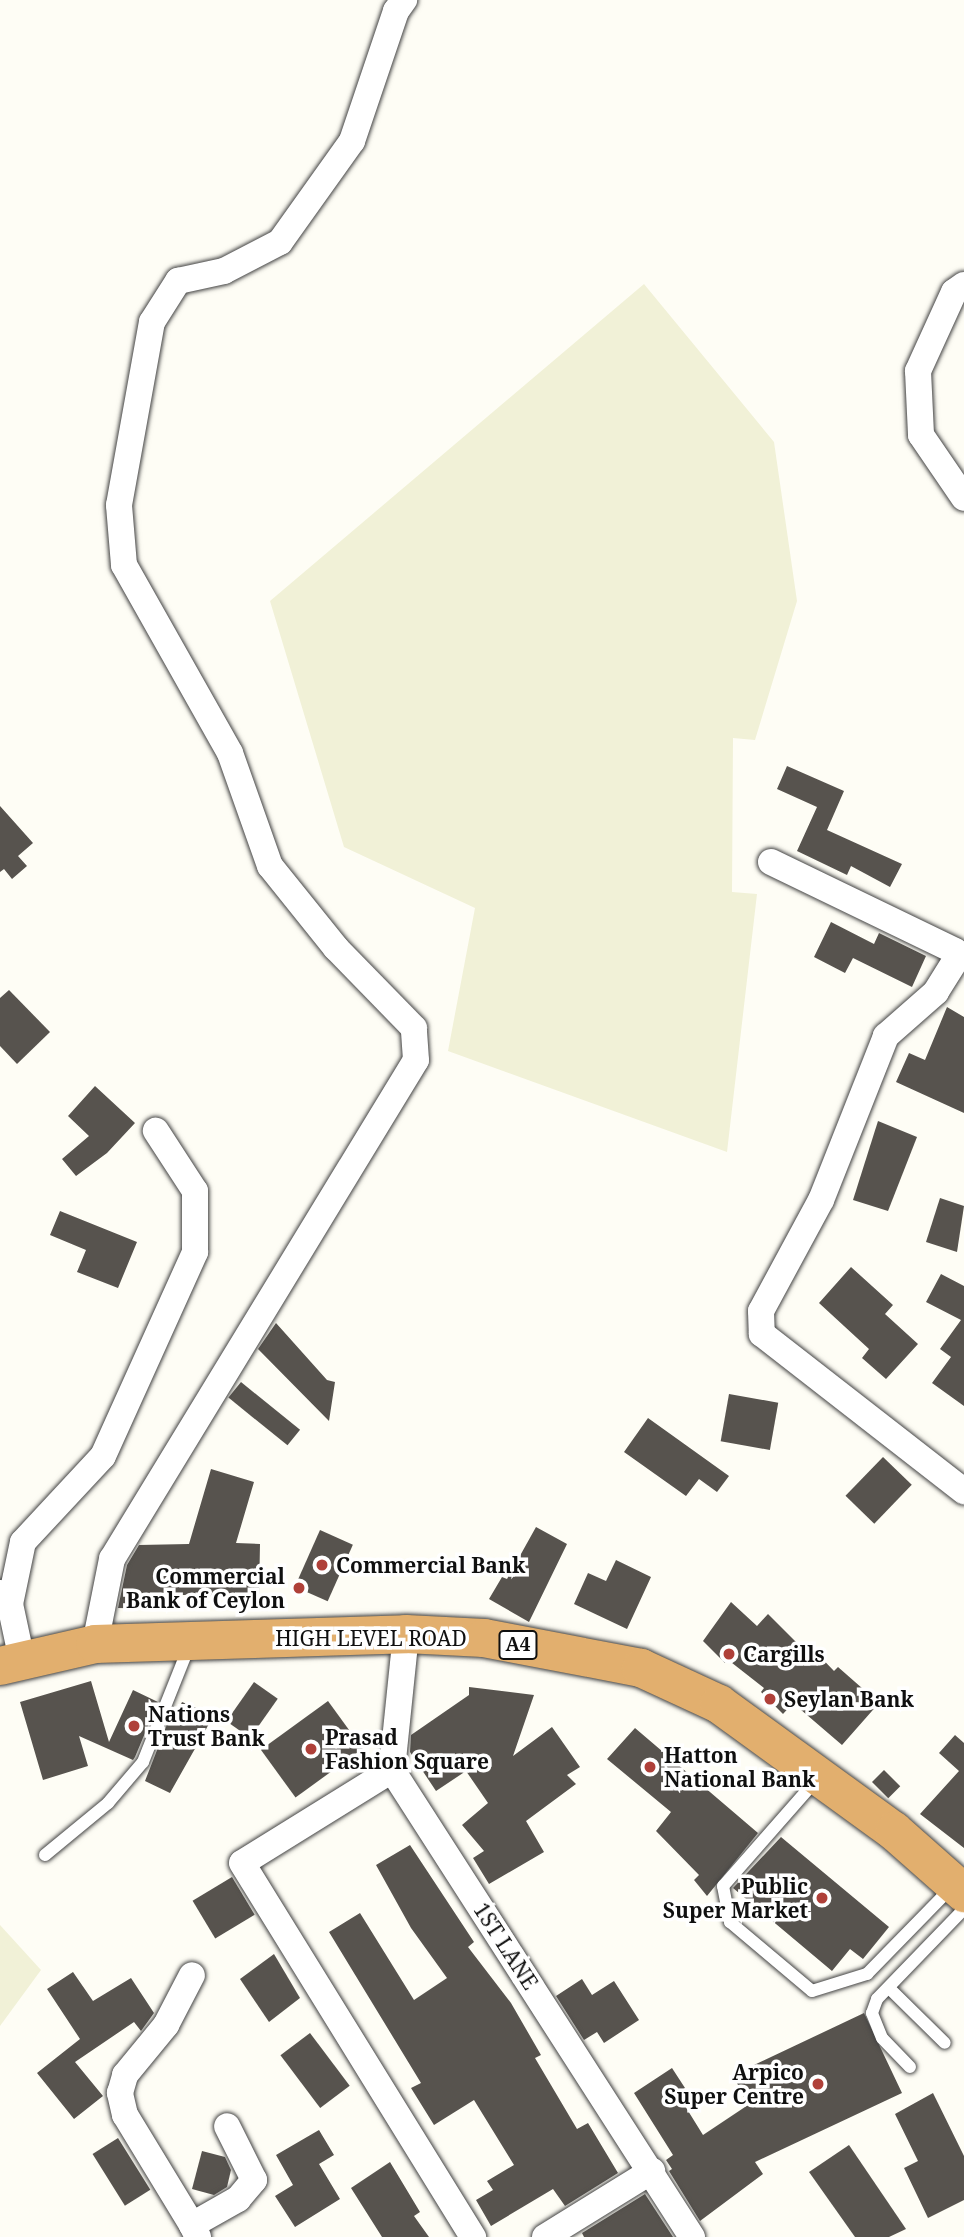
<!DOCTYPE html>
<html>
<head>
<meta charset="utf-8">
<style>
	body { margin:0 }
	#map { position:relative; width:964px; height:2237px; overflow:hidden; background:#fefdf5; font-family:"Noto Serif",serif }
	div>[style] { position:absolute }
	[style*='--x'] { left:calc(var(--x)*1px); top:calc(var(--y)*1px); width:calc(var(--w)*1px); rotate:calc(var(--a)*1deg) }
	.farmland>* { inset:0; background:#f1f1d7 }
	.building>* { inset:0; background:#57534e; transform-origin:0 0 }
	.roads { filter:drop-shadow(0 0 2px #434343) drop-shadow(0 0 2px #434343) }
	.lane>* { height:12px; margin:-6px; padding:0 6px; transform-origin:6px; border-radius:6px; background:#fff }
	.street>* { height:26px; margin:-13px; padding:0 13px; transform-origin:13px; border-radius:13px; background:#fff }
	.highway>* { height:38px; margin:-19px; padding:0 19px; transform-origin:19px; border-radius:19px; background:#e2af6e }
	.dots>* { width:19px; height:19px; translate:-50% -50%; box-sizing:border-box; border:4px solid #fff; border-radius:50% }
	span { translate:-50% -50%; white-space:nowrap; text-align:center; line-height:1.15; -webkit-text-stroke:7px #fff; paint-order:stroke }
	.shield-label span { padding:2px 5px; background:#fff; border:2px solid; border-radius:5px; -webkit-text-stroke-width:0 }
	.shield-label { font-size:19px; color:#101010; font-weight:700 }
	.poi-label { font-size:21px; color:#101010; font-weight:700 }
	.left { translate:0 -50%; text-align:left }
	.right { translate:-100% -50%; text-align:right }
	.street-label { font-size:21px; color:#101010 }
</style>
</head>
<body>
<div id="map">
	<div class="farmland">
		<div style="clip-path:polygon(644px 284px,774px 442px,797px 601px,755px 740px,733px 738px,732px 892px,757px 894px,727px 1152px,448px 1051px,475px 908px,344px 847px,270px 601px)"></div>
		<div style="clip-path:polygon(0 1925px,41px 1970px,0 2026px)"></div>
	</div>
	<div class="building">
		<div style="clip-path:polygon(787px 766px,844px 791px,827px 830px,902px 864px,890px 887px,851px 866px,847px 875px,797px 851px,817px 807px,777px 789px)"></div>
		<div style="clip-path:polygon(0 806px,33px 843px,18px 856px,27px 866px,12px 879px,4px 869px,0 872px)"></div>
		<div style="clip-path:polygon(831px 922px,874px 944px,879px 933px,926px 956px,912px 987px,853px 958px,845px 973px,814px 957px)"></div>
		<div style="clip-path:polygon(9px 990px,50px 1032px,17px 1064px,0 1046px,0 998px)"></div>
		<div style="clip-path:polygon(947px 1007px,964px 1017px,964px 1113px,896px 1082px,909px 1053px,925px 1060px)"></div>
		<div style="clip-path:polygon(95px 1086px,135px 1123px,107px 1153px,76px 1176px,62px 1159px,89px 1136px,68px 1116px)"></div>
		<div style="clip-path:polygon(878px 1121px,917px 1137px,888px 1211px,853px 1200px)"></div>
		<div style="clip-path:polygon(940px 1198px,964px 1206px,957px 1252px,926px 1242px)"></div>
		<div style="clip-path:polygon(60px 1211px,137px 1242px,118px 1288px,77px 1272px,86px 1250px,50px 1235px)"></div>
		<div style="clip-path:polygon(851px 1267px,893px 1305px,885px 1314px,918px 1344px,886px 1379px,862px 1358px,869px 1349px,819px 1303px)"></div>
		<div style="clip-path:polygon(941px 1274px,964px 1286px,964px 1406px,932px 1383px,951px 1357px,940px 1349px,961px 1320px,926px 1302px)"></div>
		<div style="clip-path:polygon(276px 1323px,327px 1380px,335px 1382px,329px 1421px,258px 1349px)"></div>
		<div style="left:241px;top:1382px;width:76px;height:20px;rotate:39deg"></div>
		<div style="left:729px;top:1394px;width:50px;height:48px;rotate:10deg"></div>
		<div style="clip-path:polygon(648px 1418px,729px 1476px,717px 1492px,699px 1479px,686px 1496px,624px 1452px)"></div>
		<div style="left:883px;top:1457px;width:40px;height:54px;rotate:44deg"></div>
		<div style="clip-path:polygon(211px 1469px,254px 1482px,236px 1543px,260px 1544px,259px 1598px,160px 1594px,159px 1609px,118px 1608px,127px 1565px,139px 1545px,189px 1544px)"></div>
		<div style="clip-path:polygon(536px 1527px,567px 1544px,529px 1622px,489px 1599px,502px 1577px,507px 1579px)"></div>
		<div style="left:320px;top:1530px;width:36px;height:62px;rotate:24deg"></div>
		<div style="clip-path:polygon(616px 1560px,651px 1577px,627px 1629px,574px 1604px,588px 1573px,606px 1581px)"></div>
		<div style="clip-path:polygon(731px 1602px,757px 1626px,768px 1614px,804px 1650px,809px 1645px,834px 1671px,838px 1667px,879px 1703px,842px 1745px,793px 1703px,783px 1714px,761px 1692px,764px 1688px,727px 1659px,725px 1663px,703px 1641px)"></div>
		<div style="clip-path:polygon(91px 1681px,109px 1742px,133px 1690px,158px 1702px,135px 1757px,133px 1760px,79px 1736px,88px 1766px,43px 1780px,20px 1702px)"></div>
		<div style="left:254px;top:1682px;width:29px;height:48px;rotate:35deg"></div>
		<div style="clip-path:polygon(469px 1687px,534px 1695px,513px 1756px,552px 1727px,580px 1767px,567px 1775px,576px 1784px,526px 1821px,544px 1852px,489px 1884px,473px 1858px,484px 1851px,462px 1825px,488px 1803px,466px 1771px,436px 1791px,410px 1752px,411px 1735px,469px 1695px)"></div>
		<div style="left:328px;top:1701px;width:59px;height:83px;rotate:54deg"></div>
		<div style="clip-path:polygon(182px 1702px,214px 1715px,170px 1793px,145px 1781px,173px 1709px,178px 1711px)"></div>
		<div style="clip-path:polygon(635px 1728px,758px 1833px,707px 1896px,694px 1880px,699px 1875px,656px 1831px,671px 1812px,607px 1759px)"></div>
		<div style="clip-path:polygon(955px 1735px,964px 1743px,964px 1848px,920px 1814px,959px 1771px,939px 1753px)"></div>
		<div style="left:884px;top:1770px;width:23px;height:17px;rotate:45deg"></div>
		<div style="clip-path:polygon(781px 1837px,889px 1927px,863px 1959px,850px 1949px,832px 1971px,733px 1888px)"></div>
		<div style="clip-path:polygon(410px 1845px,474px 1942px,468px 1947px,511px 2003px,541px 2055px,535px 2058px,577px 2129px,588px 2123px,618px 2173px,565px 2206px,553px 2189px,491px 2226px,476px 2200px,493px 2190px,487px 2181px,514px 2165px,474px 2100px,434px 2125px,411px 2088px,421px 2083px,329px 1932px,360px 1913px,414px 2000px,447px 1978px,411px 1928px,376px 1865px)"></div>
		<div style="left:232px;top:1877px;width:44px;height:46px;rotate:59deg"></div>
		<div style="clip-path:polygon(274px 1954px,300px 1998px,269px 2022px,240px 1979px)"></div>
		<div style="clip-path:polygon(73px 1972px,93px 2001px,131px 1978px,154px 2013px,141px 2031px,134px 2022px,75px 2062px,103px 2096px,74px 2119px,37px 2073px,80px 2039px,47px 1989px)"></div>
		<div style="clip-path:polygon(582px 1979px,592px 1995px,614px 1981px,639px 2020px,604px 2043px,597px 2032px,584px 2040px,556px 1996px)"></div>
		<div style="clip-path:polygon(864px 2013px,902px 2093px,755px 2162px,763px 2174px,700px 2221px,669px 2171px,672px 2169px,666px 2160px,673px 2155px,634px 2093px,672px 2068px,685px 2088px,677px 2093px,703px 2135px,748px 2105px,733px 2075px)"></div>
		<div style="left:310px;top:2033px;width:66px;height:37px;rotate:53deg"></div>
		<div style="clip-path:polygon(933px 2093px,964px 2156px,964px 2200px,928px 2218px,904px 2168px,918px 2161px,895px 2114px)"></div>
		<div style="clip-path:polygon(319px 2130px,334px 2155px,319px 2164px,340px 2199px,295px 2227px,275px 2196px,293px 2185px,276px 2155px)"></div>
		<div style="left:118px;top:2138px;width:61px;height:30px;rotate:58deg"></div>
		<div style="clip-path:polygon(849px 2145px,906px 2229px,889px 2237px,855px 2237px,809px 2172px)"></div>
		<div style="clip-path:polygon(202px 2151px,225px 2157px,231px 2170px,227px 2187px,214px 2195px,192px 2189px)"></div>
		<div style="clip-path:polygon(390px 2162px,420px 2212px,414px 2216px,429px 2237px,382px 2237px,351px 2188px)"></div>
		<div style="clip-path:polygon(645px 2194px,673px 2237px,584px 2237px,582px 2233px)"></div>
	</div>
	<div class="roads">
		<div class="lane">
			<div style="--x:818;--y:1778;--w:144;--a:131.3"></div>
			<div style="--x:723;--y:1886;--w:37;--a:79"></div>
			<div style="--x:730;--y:1922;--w:107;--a:40.1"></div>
			<div style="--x:812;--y:1991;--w:58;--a:-17.2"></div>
			<div style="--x:867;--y:1974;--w:120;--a:-45.7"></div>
			<div style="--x:45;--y:1855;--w:82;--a:-39.5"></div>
			<div style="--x:108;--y:1803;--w:54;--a:-49.5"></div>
			<div style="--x:143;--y:1762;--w:127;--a:-68.3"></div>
			<div style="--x:889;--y:1988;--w:78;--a:44.5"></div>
			<div style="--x:910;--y:2067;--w:40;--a:-134"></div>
			<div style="--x:882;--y:2038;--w:27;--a:-112"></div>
			<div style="--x:872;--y:2013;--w:15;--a:-70"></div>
			<div style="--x:877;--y:1999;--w:125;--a:-46"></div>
		</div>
		<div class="street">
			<div style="--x:964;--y:285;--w:12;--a:145"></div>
			<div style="--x:954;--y:292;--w:87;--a:114.5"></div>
			<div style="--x:918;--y:371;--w:64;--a:87.3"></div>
			<div style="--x:921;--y:435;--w:76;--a:55.7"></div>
			<div style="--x:771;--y:862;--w:204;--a:25.8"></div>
			<div style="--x:955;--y:951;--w:7;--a:74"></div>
			<div style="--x:957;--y:958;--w:40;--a:122"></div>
			<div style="--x:936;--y:992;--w:67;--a:138.7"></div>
			<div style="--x:886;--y:1036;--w:176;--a:111.6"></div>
			<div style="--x:821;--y:1200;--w:126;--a:118.4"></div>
			<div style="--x:761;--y:1311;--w:23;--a:88"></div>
			<div style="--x:762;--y:1334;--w:256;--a:37.9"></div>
			<div style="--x:0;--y:1593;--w:15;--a:48"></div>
			<div style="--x:10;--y:1604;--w:57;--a:77.9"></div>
			<div style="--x:10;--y:1604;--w:63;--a:-78.2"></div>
			<div style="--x:23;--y:1542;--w:117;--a:-47.1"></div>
			<div style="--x:103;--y:1456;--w:224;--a:-65.7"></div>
			<div style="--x:195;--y:1252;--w:61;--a:-90"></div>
			<div style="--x:195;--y:1191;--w:72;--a:-123"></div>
			<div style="--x:406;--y:1634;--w:137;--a:95.9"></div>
			<div style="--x:392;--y:1770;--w:555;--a:57.28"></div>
			<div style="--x:95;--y:1644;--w:87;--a:-78.7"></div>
			<div style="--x:112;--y:1559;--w:584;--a:-58.65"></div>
			<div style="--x:416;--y:1060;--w:32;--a:-94"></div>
			<div style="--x:414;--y:1028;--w:112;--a:-134.3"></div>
			<div style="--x:336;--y:948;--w:105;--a:-128.8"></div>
			<div style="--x:270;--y:866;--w:120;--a:-109.5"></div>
			<div style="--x:230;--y:753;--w:216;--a:-119.4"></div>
			<div style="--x:124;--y:565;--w:60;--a:-94.8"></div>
			<div style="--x:119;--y:505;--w:186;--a:-79.8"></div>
			<div style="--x:152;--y:322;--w:49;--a:-57.6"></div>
			<div style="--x:178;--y:281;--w:47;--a:-12.3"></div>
			<div style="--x:224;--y:271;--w:63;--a:-27.4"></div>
			<div style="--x:280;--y:242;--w:124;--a:-54.5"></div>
			<div style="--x:352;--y:141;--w:137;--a:-71.3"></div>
			<div style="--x:396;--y:11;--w:14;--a:-54"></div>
			<div style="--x:392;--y:1770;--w:176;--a:148.2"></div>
			<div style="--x:242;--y:1863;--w:440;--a:58.3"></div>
			<div style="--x:192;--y:2225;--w:129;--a:-121.3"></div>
			<div style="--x:125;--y:2115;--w:23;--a:-103"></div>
			<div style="--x:120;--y:2093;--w:19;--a:-74"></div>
			<div style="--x:125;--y:2075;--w:65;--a:-50.6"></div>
			<div style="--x:166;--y:2025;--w:56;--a:-62.5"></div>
			<div style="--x:198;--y:2237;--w:13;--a:-117"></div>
			<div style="--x:192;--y:2225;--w:53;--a:-29.5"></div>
			<div style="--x:238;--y:2199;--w:25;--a:-50"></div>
			<div style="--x:254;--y:2180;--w:60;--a:-116.6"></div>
			<div style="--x:545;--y:2237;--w:126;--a:-31.7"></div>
		</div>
		<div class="highway">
			<div style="--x:0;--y:1666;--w:98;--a:-13"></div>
			<div style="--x:95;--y:1644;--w:311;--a:-1.8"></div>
			<div style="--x:406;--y:1634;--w:78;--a:2.9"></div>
			<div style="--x:484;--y:1638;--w:160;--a:10.8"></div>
			<div style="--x:641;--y:1668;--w:86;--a:24.8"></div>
			<div style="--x:719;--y:1704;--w:216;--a:36"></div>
			<div style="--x:894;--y:1831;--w:94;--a:41.5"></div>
		</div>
	</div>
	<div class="dots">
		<div style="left:322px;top:1565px;background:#af4039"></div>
		<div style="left:299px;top:1588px;background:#af4039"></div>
		<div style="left:729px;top:1654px;background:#af4039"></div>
		<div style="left:770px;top:1699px;background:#af4039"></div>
		<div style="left:134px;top:1726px;background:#af4039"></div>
		<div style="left:311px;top:1749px;background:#af4039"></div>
		<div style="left:650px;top:1767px;background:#af4039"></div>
		<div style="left:822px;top:1898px;background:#af4039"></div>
		<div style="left:818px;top:2084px;background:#af4039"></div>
	</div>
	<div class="shield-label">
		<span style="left:518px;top:1645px">A4</span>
	</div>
	<div class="poi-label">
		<span class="left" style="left:336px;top:1565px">Commercial Bank</span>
		<span class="right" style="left:285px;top:1588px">Commercial<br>Bank of Ceylon</span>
		<span class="left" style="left:743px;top:1654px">Cargills</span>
		<span class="left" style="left:784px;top:1699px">Seylan Bank</span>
		<span class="left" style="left:148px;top:1726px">Nations<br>Trust Bank</span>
		<span class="left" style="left:325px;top:1749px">Prasad<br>Fashion Square</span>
		<span class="left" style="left:664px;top:1767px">Hatton<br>National Bank</span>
		<span class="right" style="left:808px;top:1898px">Public<br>Super Market</span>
		<span class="right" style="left:804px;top:2084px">Arpico<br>Super Centre</span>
	</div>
	<div class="street-label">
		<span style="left:371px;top:1638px">HIGH LEVEL ROAD</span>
		<span style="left:506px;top:1946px;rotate:57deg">1ST LANE</span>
	</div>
</div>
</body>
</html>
